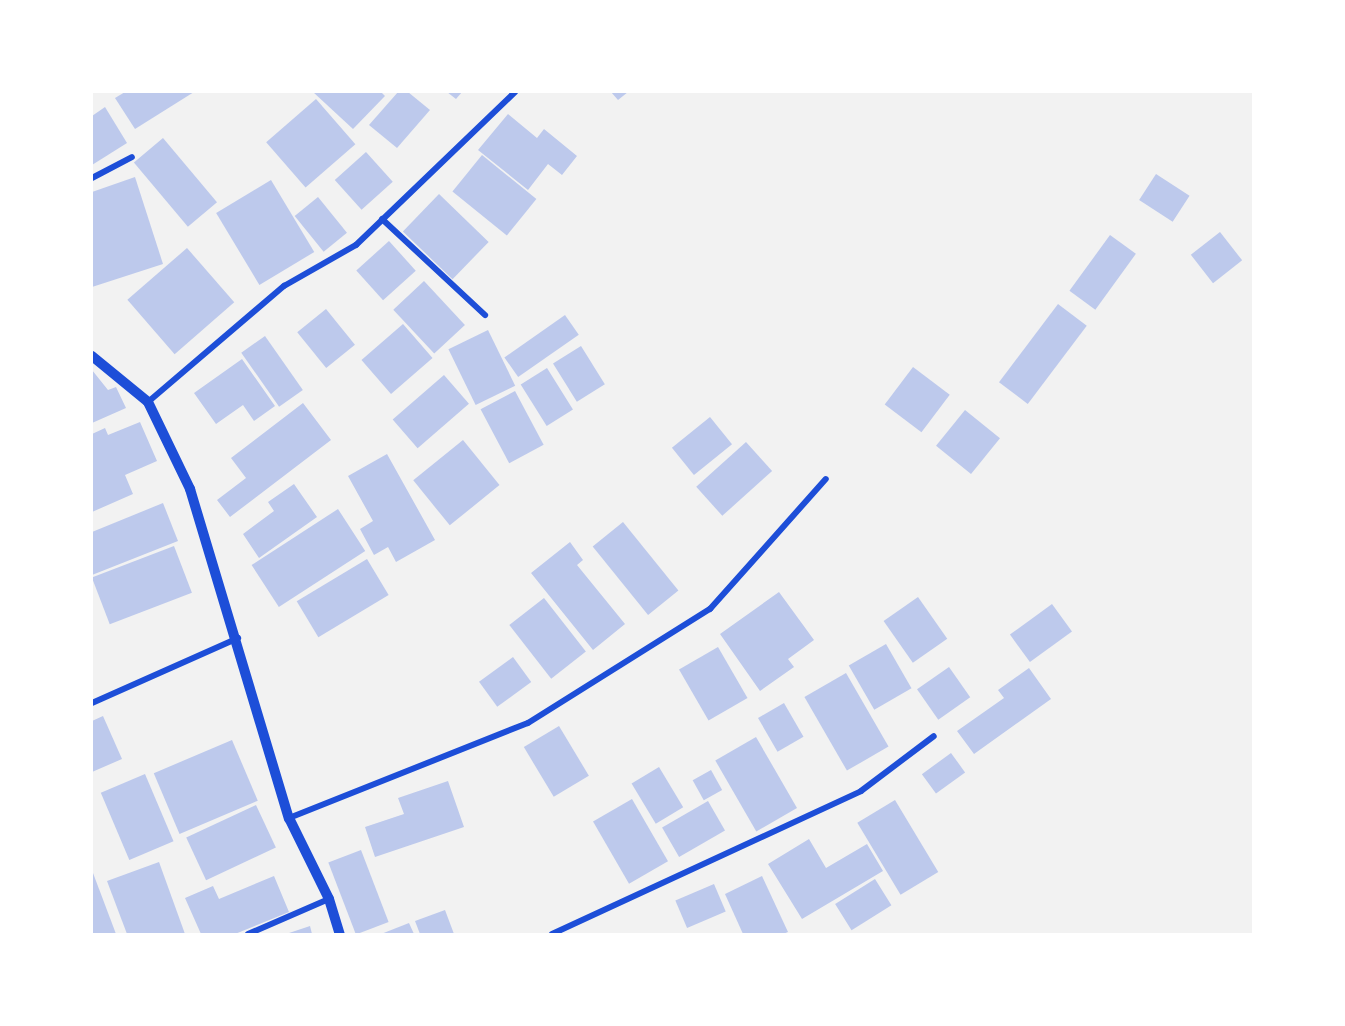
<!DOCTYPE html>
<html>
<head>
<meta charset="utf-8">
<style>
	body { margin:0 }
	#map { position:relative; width:1345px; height:1026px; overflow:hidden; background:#f2f2f2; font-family:Rubik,sans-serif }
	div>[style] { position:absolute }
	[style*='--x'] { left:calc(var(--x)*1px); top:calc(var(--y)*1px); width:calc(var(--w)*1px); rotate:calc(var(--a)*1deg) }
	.building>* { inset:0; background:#bdc9ec; transform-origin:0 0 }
	.minor>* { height:6px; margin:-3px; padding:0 3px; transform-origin:3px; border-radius:3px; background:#1d4ed8 }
	.tertiary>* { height:10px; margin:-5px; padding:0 5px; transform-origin:5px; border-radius:5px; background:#1d4ed8 }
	span { translate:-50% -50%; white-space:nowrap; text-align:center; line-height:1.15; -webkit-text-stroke:5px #fff; paint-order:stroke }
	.frame { position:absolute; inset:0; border:93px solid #fff; pointer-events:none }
</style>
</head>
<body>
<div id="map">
	<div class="building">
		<div style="clip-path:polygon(125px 92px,194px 92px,135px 129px,115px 98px)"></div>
		<div style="clip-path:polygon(313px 92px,381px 92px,385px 96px,353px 129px)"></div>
		<div style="clip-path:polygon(398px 92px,408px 92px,430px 110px,397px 148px,369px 125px)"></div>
		<div style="clip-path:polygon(447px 92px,462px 92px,456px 99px)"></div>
		<div style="clip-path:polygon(611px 92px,628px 92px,618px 100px)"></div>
		<div style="left:316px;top:99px;width:60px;height:66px;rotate:49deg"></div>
		<div style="clip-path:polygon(105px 107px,127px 143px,92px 165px,92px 116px)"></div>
		<div style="clip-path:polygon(508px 114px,537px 138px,544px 129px,577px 156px,562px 175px,548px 164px,528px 190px,478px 150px)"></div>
		<div style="left:163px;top:138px;width:84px;height:38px;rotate:50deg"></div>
		<div style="left:366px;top:152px;width:40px;height:42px;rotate:48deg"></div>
		<div style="left:482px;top:155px;width:70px;height:47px;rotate:39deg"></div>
		<div style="left:1156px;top:174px;width:40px;height:31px;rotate:33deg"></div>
		<div style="clip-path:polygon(135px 177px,163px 264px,92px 287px,92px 192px)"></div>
		<div style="left:271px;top:180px;width:84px;height:64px;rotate:59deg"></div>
		<div style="left:439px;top:194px;width:69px;height:52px;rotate:44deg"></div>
		<div style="left:318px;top:197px;width:46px;height:30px;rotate:51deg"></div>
		<div style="left:1220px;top:232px;width:36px;height:37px;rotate:52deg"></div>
		<div style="left:1110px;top:235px;width:32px;height:69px;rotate:36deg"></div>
		<div style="left:389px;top:241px;width:40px;height:44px;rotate:48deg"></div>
		<div style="left:187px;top:248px;width:72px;height:79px;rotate:49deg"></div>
		<div style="left:424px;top:281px;width:60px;height:42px;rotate:47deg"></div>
		<div style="left:1058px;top:304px;width:36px;height:98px;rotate:37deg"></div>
		<div style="left:326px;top:309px;width:46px;height:37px;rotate:51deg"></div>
		<div style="left:565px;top:315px;width:24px;height:74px;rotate:55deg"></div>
		<div style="left:403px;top:324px;width:45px;height:55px;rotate:49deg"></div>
		<div style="left:488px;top:330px;width:62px;height:44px;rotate:64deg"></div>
		<div style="left:265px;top:336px;width:66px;height:29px;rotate:55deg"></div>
		<div style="left:581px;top:346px;width:45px;height:33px;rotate:58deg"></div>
		<div style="clip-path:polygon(242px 359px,275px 406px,254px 421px,243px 405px,216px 424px,194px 393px)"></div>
		<div style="left:913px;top:367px;width:46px;height:47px;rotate:37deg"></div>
		<div style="left:547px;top:368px;width:49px;height:31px;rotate:58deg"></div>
		<div style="clip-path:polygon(92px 370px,108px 390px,116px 387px,126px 408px,92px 423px)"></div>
		<div style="left:444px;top:375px;width:38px;height:68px;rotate:49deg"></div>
		<div style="left:515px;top:391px;width:61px;height:39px;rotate:62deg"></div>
		<div style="clip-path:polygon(303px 403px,331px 440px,230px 517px,217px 500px,246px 478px,231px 458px)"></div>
		<div style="left:965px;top:410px;width:45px;height:46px;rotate:39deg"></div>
		<div style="left:710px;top:417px;width:35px;height:49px;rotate:51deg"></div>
		<div style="clip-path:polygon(140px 422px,157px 461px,125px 475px,133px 494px,92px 512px,92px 434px,105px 428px,108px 435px)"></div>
		<div style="left:463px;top:440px;width:58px;height:64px;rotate:51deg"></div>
		<div style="left:746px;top:442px;width:39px;height:67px;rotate:48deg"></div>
		<div style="clip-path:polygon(387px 454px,435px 540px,396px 562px,388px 547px,374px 555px,360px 529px,373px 521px,348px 476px)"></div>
		<div style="clip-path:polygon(294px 484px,317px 517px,259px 558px,243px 534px,274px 511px,268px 502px)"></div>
		<div style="clip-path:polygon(163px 503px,178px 541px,92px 575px,92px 532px)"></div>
		<div style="left:338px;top:509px;width:50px;height:103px;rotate:57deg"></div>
		<div style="left:623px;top:522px;width:88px;height:39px;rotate:51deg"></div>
		<div style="clip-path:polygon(570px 542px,583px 560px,577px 565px,625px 624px,593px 650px,531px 573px)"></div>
		<div style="left:174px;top:546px;width:50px;height:88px;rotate:69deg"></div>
		<div style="left:367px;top:559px;width:42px;height:82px;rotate:59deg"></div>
		<div style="clip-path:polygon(779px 592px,814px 640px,788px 659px,794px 667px,760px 691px,720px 634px)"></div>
		<div style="left:918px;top:597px;width:51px;height:42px;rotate:55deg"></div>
		<div style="left:544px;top:598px;width:68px;height:44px;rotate:52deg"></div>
		<div style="left:1052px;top:604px;width:34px;height:52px;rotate:54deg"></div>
		<div style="left:886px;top:644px;width:51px;height:43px;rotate:60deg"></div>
		<div style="left:718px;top:647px;width:59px;height:45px;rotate:60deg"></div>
		<div style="left:513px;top:657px;width:31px;height:42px;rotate:54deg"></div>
		<div style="left:949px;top:667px;width:37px;height:39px;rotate:55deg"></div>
		<div style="clip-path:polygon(1029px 668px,1051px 699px,974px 754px,957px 731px,1004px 698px,998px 690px)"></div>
		<div style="left:846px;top:673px;width:85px;height:48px;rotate:60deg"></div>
		<div style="left:784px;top:703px;width:39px;height:30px;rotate:60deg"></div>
		<div style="clip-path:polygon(103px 716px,122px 759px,92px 772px,92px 721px)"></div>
		<div style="left:559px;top:726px;width:58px;height:41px;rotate:59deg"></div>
		<div style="left:756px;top:737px;width:82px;height:47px;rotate:60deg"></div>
		<div style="left:232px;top:740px;width:66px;height:85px;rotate:67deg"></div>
		<div style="left:951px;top:753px;width:24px;height:36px;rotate:54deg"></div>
		<div style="left:659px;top:767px;width:47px;height:32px;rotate:59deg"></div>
		<div style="left:711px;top:770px;width:23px;height:21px;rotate:61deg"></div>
		<div style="left:145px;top:774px;width:73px;height:48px;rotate:67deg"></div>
		<div style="clip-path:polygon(448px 781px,464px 827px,375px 857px,365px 827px,404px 814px,398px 798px)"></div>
		<div style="left:632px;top:799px;width:72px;height:45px;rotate:60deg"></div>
		<div style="left:895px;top:800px;width:84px;height:44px;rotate:59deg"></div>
		<div style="left:708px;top:801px;width:34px;height:53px;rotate:60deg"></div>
		<div style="left:256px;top:805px;width:47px;height:77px;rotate:65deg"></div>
		<div style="clip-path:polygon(809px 839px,826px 868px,867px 844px,883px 871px,802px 919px,768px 864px)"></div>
		<div style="left:361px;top:850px;width:77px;height:35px;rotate:69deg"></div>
		<div style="clip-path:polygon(159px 862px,185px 934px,127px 934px,107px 881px)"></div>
		<div style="clip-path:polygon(93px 873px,116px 934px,92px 934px)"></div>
		<div style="clip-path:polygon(274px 876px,289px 912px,235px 934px,201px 934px,185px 898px,213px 886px,219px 899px)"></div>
		<div style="clip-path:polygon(762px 876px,788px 932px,783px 934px,743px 934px,725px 894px)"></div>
		<div style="left:875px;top:879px;width:31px;height:47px;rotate:58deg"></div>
		<div style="left:714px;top:884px;width:30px;height:42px;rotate:67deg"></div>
		<div style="clip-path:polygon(445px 910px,454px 934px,420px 934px,415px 921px)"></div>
		<div style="clip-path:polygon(409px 923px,414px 934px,381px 934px)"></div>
		<div style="clip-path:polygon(310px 926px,312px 934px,286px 934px)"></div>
	</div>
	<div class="minor">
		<div style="--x:92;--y:178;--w:45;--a:-27.7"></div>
		<div style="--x:382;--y:219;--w:141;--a:43"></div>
		<div style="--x:148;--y:402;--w:179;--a:-40.5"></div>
		<div style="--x:284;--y:286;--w:83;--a:-29.7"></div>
		<div style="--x:356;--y:245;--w:221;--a:-43.9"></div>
		<div style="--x:92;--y:703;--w:160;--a:-24"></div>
		<div style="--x:289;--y:818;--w:257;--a:-21.7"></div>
		<div style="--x:528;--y:723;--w:215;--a:-32.1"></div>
		<div style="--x:710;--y:609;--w:174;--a:-48.3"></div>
		<div style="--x:248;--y:934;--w:88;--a:-23.4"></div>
		<div style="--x:552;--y:934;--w:340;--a:-24.8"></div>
		<div style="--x:861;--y:791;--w:91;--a:-37"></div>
	</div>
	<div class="tertiary">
		<div style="--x:92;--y:356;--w:72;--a:39.4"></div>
		<div style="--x:148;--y:402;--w:97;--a:64.2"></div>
		<div style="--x:190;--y:489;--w:344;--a:73.3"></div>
		<div style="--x:289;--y:818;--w:90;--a:63.7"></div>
		<div style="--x:329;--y:899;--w:37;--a:73"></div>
	</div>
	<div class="frame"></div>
</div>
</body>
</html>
